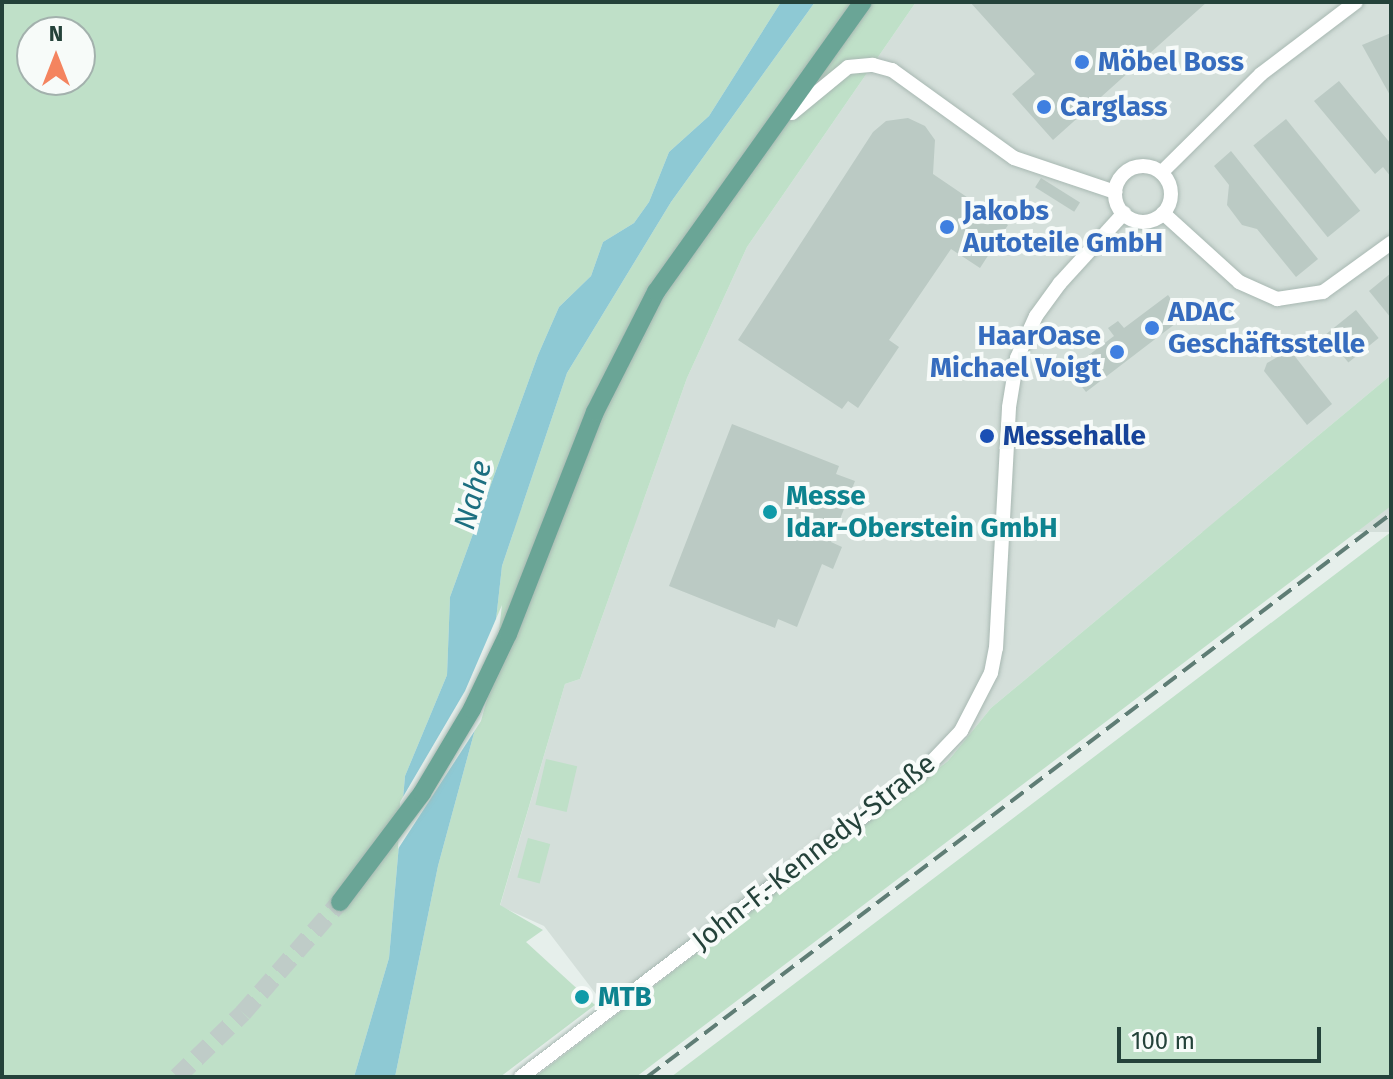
<!DOCTYPE html>
<html>
<head>
<meta charset="utf-8">
<style>
	body { margin:0 }
	#map { position:relative; width:1393px; height:1079px; overflow:hidden; background:#e6efeb; font-family:"Fira Sans",sans-serif }
	div>[style] { position:absolute }
	[style*='--x'] { left:calc(var(--x)*1px); top:calc(var(--y)*1px); width:calc(var(--w)*1px); rotate:calc(var(--a)*1deg) }
	.built>* { inset:0; background:#d4dfda; transform-origin:0 0 }
	.green>* { inset:0; background:#bfe0c8; transform-origin:0 0 }
	.water>* { inset:0; background:#8ec9d4 }
	.pier>* { inset:0; background:#e6efeb }
	.building>* { inset:0; background:#bbcac4; transform-origin:0 0 }
	.major-tunnel>* { height:18px; margin-top:-9px; transform-origin:0; background:repeating-linear-gradient(90deg,#bfccc8 0 18px,transparent 0 27px) }
	.roads { filter:drop-shadow(0 0 2px #a8b8b2) drop-shadow(0 0 2px #a8b8b2) }
	.minor>* { height:14px; margin:-7px; padding:0 7px; transform-origin:7px; border-radius:7px; background:#fff }
	.minor>.ring { margin:-7px; padding:0; box-sizing:content-box; background:none; border:14px solid #fff; border-radius:50% }
	.major>* { height:18px; margin:-9px; padding:0 9px; transform-origin:9px; border-radius:9px; background:#6aa596 }
	.rail>* { height:4px; margin-top:-2px; transform-origin:0; background:repeating-linear-gradient(90deg,#5f7d75 0 16px,transparent 0 24px) }
	.dots>* { width:22px; height:22px; translate:-50% -50%; box-sizing:border-box; border:4px solid #f7fbf9; border-radius:50% }
	span { translate:-50% -50%; white-space:nowrap; text-align:center; line-height:1.15; -webkit-text-stroke:8px #f7fbf9; paint-order:stroke }
	.shop-label { font-size:28px; color:#366cbe; font-weight:700 }
	.left { translate:0 -50%; text-align:left }
	.right { translate:-100% -50%; text-align:right }
	.transit-label { font-size:28px; color:#164399; font-weight:700 }
	.culture-label { font-size:28px; color:#0d838f; font-weight:700 }
	.street-label { font-size:28px; color:#24423a }
	.water-label { font-size:30px; color:#1c6f80; font-style:italic }
	.frame { position:absolute; inset:0; border:4px solid #24423a; pointer-events:none }
	.north { position:absolute; left:16px; top:16px; width:80px; height:80px; box-sizing:border-box; background:#f7fbf9; border:2px solid #a3b1ad; border-radius:50%; rotate:0deg; font-size:22px; font-weight:700; line-height:32px; text-align:center; color:#24423a }
	.north::after { content:''; display:block; margin:auto; width:28px; height:36px; background:#f4845f; clip-path:polygon(50% 0,100% 100%,50% 72%,0 100%) }
	.scale { position:absolute; left:1117px; top:1027px; width:204px; height:36px; box-sizing:border-box; border:4px solid #24423a; border-top:0; padding-left:10px; font-size:24px; line-height:28px; white-space:nowrap; color:#24423a; -webkit-text-stroke:6px #f7fbf9; paint-order:stroke }
</style>
</head>
<body>
<div id="map">
	<div class="built">
		<div style="clip-path:polygon(916px 2px,1391px 2px,1391px 375px,991px 708px,948px 761px,612px 1015px,544px 926px,500px 906px,565px 684px,580px 679px,687px 378px,747px 247px)"></div>
		<div style="left:1391px;top:506px;width:26px;height:947px;rotate:90deg"></div>
	</div>
	<div class="green">
		<div style="clip-path:polygon(evenodd,2px 2px,781px 2px,709px 116px,669px 152px,649px 202px,634px 223px,603px 242px,591px 276px,559px 307px,538px 355px,450px 597px,447px 675px,405px 776px,389px 958px,354px 1077px,2px 1077px,2px 2px,32px 32px,80px 32px,80px 80px,32px 80px,32px 32px)"></div>
		<div style="clip-path:polygon(815px 2px,916px 2px,747px 247px,687px 378px,580px 679px,565px 684px,500px 905px,543px 930px,526px 942px,595px 1005px,500px 1077px,395px 1077px,438px 866px,490px 674px,502px 566px,567px 373px,671px 202px)"></div>
		<div style="clip-path:polygon(1391px 375px,1391px 506px,636px 1077px,535px 1077px,948px 761px,991px 708px)"></div>
		<div style="clip-path:polygon(1391px 532px,1391px 1077px,671px 1077px,736px 1028px)"></div>
		<div style="left:546px;top:759px;width:32px;height:47px;rotate:13deg"></div>
		<div style="left:528px;top:838px;width:23px;height:41px;rotate:15deg"></div>
	</div>
	<div class="water">
		<div style="clip-path:polygon(781px 2px,815px 2px,671px 202px,567px 373px,502px 566px,490px 674px,438px 866px,395px 1077px,354px 1077px,389px 958px,405px 776px,447px 675px,450px 597px,538px 355px,559px 307px,591px 276px,603px 242px,634px 223px,649px 202px,669px 152px,709px 116px)"></div>
	</div>
	<div class="pier">
		<div style="clip-path:polygon(502px 605px,494px 674px,481px 721px,398px 849px,400px 802px,465px 691px)"></div>
	</div>
	<div class="building">
		<div style="clip-path:polygon(970px 2px,1207px 2px,1053px 140px,1012px 94px,1035px 74px)"></div>
		<div style="clip-path:polygon(1391px 33px,1391px 97px,1362px 45px)"></div>
		<div style="clip-path:polygon(1339px 81px,1391px 144px,1391px 177px,1383px 167px,1375px 174px,1314px 101px)"></div>
		<div style="clip-path:polygon(908px 118px,925px 126px,935px 140px,933px 174px,1008px 225px,980px 268px,951px 249px,889px 340px,899px 347px,858px 408px,848px 401px,842px 409px,738px 340px,873px 132px,886px 121px)"></div>
		<div style="left:1286px;top:119px;width:118px;height:42px;rotate:51deg"></div>
		<div style="clip-path:polygon(1231px 151px,1318px 259px,1296px 277px,1257px 229px,1242px 225px,1227px 205px,1229px 185px,1214px 166px)"></div>
		<div style="left:1041px;top:178px;width:46px;height:11px;rotate:32deg"></div>
		<div style="clip-path:polygon(1391px 273px,1391px 318px,1369px 291px)"></div>
		<div style="clip-path:polygon(1168px 295px,1184px 317px,1086px 392px,1069px 370px,1114px 336px,1108px 328px,1118px 321px,1124px 328px)"></div>
		<div style="left:1356px;top:310px;width:36px;height:39px;rotate:51deg"></div>
		<div style="clip-path:polygon(1290px 350px,1332px 404px,1307px 425px,1264px 371px,1267px 363px)"></div>
		<div style="clip-path:polygon(732px 424px,839px 466px,836px 474px,855px 481px,831px 542px,842px 547px,833px 569px,822px 564px,797px 627px,778px 619px,775px 628px,669px 586px)"></div>
	</div>
	<div class="major-tunnel">
		<div style="--x:177;--y:1077;--w:92;--a:-44.1"></div>
		<div style="--x:243;--y:1013;--w:147;--a:-48.9"></div>
	</div>
	<div class="roads">
		<div class="minor">
			<div style="--x:792;--y:113;--w:72;--a:-39.4"></div>
			<div style="--x:848;--y:67;--w:25;--a:-5"></div>
			<div style="--x:873;--y:65;--w:20;--a:15"></div>
			<div style="--x:892;--y:70;--w:150;--a:35.8"></div>
			<div style="--x:1014;--y:158;--w:107;--a:18.6"></div>
			<div class="ring" style="left:1115px;top:166px;width:42px;height:42px"></div>
			<div style="--x:1162;--y:172;--w:139;--a:-44.7"></div>
			<div style="--x:1261;--y:74;--w:119;--a:-37.2"></div>
			<div style="--x:1163;--y:213;--w:103;--a:42.2"></div>
			<div style="--x:1239;--y:282;--w:42;--a:24.1"></div>
			<div style="--x:1277;--y:299;--w:47;--a:-8.7"></div>
			<div style="--x:1323;--y:292;--w:84;--a:-35.8"></div>
			<div style="--x:521;--y:1077;--w:504;--a:-37.26"></div>
			<div style="--x:922;--y:772;--w:57;--a:-46.4"></div>
			<div style="--x:961;--y:731;--w:65;--a:-62.7"></div>
			<div style="--x:991;--y:673;--w:25;--a:-79"></div>
			<div style="--x:996;--y:648;--w:241;--a:-86.9"></div>
			<div style="--x:1009;--y:407;--w:50;--a:-80.7"></div>
			<div style="--x:1017;--y:358;--w:46;--a:-65.7"></div>
			<div style="--x:1036;--y:316;--w:41;--a:-54"></div>
			<div style="--x:1060;--y:283;--w:95;--a:-47.6"></div>
		</div>
		<div class="major">
			<div style="--x:340;--y:902;--w:136;--a:-53"></div>
			<div style="--x:422;--y:793;--w:98;--a:-59.2"></div>
			<div style="--x:472;--y:709;--w:83;--a:-64.4"></div>
			<div style="--x:508;--y:634;--w:238;--a:-68.6"></div>
			<div style="--x:595;--y:412;--w:135;--a:-63.1"></div>
			<div style="--x:656;--y:292;--w:356;--a:-54.5"></div>
		</div>
	</div>
	<div class="rail">
		<div style="--x:647;--y:1077;--w:933;--a:-37.12"></div>
	</div>
	<div class="dots">
		<div style="left:1082px;top:62px;background:#3f7fe0"></div>
		<div style="left:1044px;top:107px;background:#3f7fe0"></div>
		<div style="left:947px;top:227px;background:#3f7fe0"></div>
		<div style="left:1152px;top:328px;background:#3f7fe0"></div>
		<div style="left:1117px;top:352px;background:#3f7fe0"></div>
		<div style="left:987px;top:436px;background:#1a4fb4"></div>
		<div style="left:770px;top:512px;background:#0f9aa8"></div>
		<div style="left:582px;top:997px;background:#0f9aa8"></div>
	</div>
	<div class="shop-label">
		<span class="left" style="left:1098px;top:62px">Möbel Boss</span>
		<span class="left" style="left:1060px;top:107px">Carglass</span>
		<span class="left" style="left:963px;top:227px">Jakobs<br>Autoteile GmbH</span>
		<span class="left" style="left:1168px;top:328px">ADAC<br>Geschäftsstelle</span>
		<span class="right" style="left:1101px;top:352px">HaarOase<br>Michael Voigt</span>
	</div>
	<div class="transit-label">
		<span class="left" style="left:1003px;top:436px">Messehalle</span>
	</div>
	<div class="culture-label">
		<span class="left" style="left:786px;top:512px">Messe<br>Idar-Oberstein GmbH</span>
		<span class="left" style="left:598px;top:997px">MTB</span>
	</div>
	<div class="street-label">
		<span style="left:814px;top:852px;rotate:-38deg">John-F.-Kennedy-Straße</span>
	</div>
	<div class="water-label">
		<span style="left:473px;top:495px;rotate:-75deg">Nahe</span>
	</div>
	<div class="frame"></div>
	<div class="north">N</div>
	<div class="scale">100 m</div>
</div>
</body>
</html>
